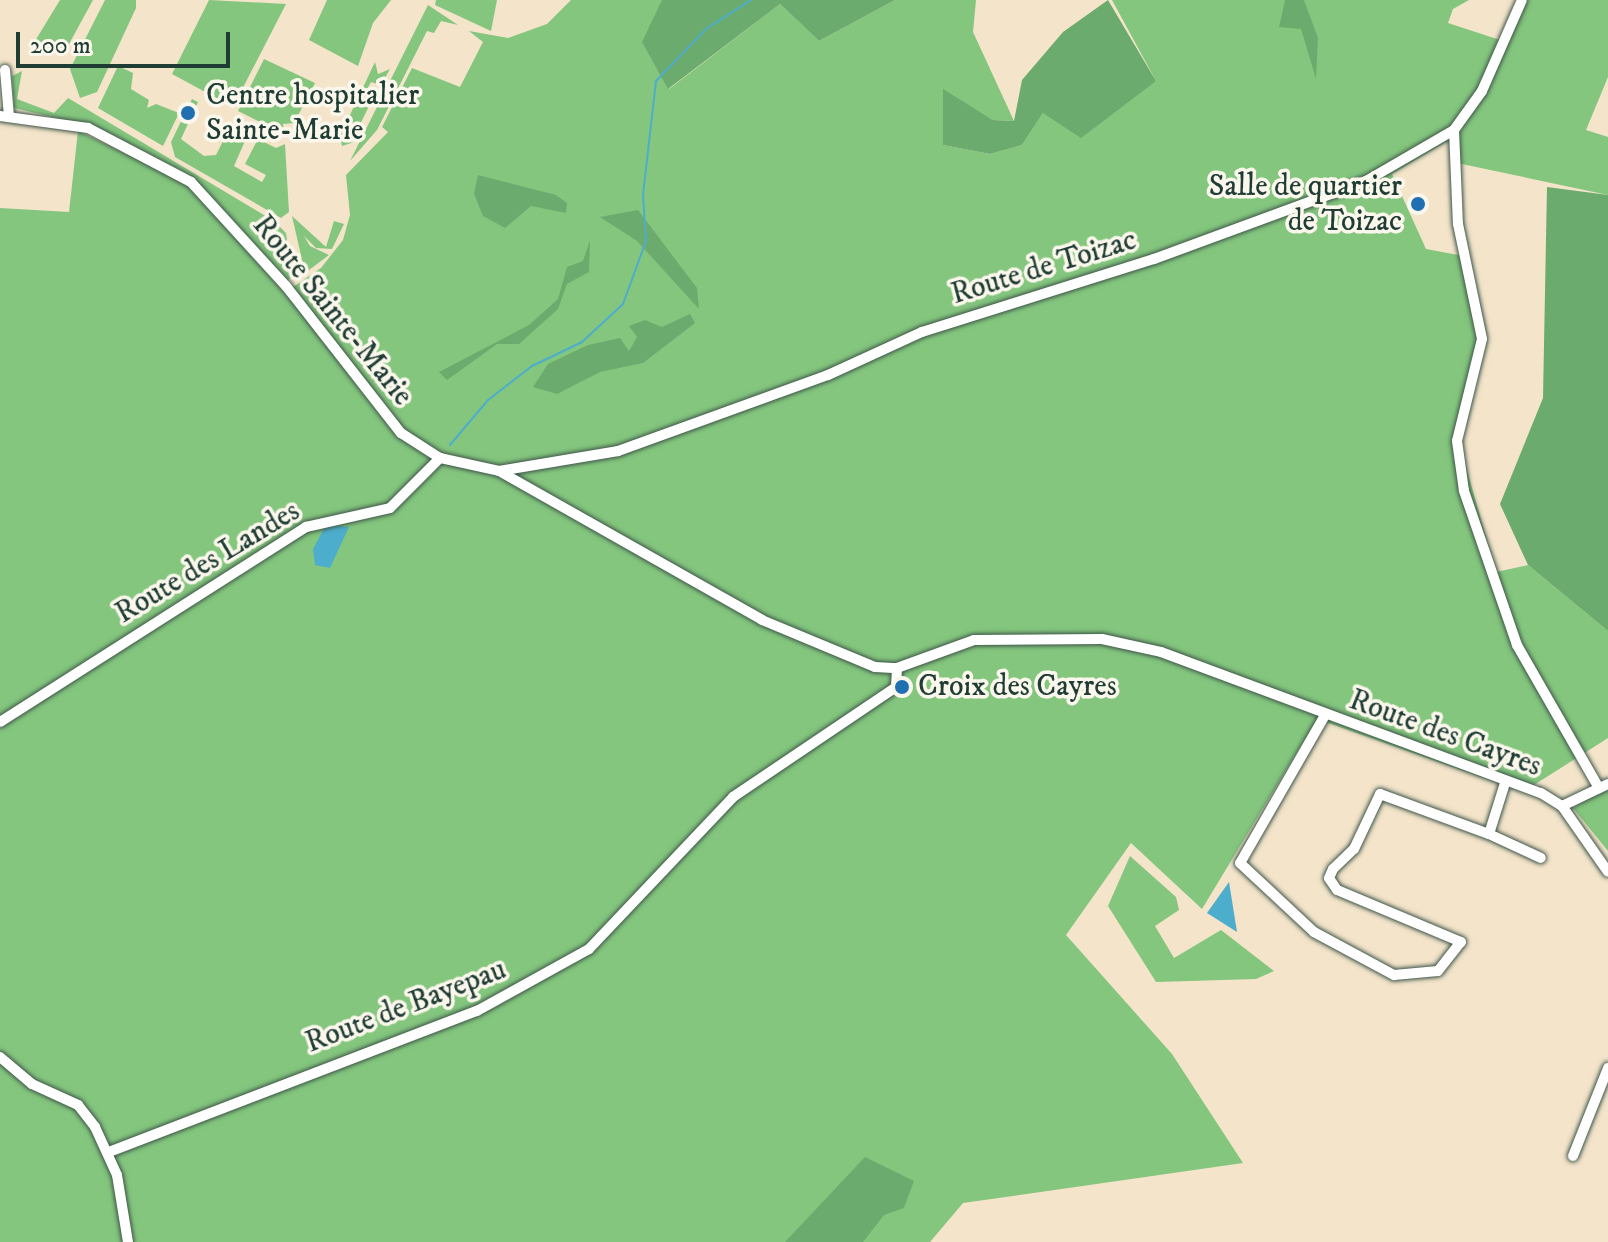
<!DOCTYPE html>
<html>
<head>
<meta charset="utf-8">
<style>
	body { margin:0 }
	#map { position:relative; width:1608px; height:1242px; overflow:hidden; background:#f3e4ca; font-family:"IM FELL DW Pica",serif }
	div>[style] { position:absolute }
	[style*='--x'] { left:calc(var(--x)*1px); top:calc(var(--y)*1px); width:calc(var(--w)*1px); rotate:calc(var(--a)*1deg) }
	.green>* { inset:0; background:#84c67e }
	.forest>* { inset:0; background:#6bab6d }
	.water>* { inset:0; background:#4dadcc }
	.stream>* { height:2px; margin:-1px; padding:0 1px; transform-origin:1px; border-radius:1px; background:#4dadcc }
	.roads { filter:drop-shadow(0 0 2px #3f564a) drop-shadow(0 0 2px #3f564a) }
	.minor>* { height:10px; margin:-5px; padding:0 5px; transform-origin:5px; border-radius:5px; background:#fff }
	.dots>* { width:22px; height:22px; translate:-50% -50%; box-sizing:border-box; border:4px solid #fbf7ec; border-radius:50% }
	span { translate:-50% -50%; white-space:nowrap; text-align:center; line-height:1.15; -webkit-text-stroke:7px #fbf7ec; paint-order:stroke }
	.poi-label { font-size:30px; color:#1f3d34 }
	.left { translate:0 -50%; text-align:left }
	.right { translate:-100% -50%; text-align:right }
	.street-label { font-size:30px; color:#1f3d34 }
	.scale { position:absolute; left:16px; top:32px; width:214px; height:36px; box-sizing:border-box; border:4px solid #1f3d34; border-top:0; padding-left:10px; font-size:24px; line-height:28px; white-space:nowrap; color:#1f3d34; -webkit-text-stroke:6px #fbf7ec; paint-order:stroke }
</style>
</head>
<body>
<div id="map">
	<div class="green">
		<div style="clip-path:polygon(60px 0,93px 0,63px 55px,35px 41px)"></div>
		<div style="clip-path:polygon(105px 0,136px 0,136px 8px,97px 92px,80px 98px,70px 69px)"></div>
		<div style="clip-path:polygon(209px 0,286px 4px,233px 107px,172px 74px)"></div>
		<div style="clip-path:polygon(327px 0,391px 0,373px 23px,358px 66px,309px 40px)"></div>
		<div style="clip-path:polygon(436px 0,497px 0,491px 31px,435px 5px)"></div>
		<div style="clip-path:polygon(571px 0,669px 0,669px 89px,780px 4px,819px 41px,895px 0,976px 0,973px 32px,1014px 121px,993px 120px,943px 90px,943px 145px,990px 154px,1022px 145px,1043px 113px,1156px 81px,1112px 0,1469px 0,1453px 9px,1448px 23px,1500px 40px,1518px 0,1608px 0,1608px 77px,1586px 130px,1608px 137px,1608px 195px,1457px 163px,1456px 136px,1392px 174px,1426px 249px,1469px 257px,1481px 344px,1459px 442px,1496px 572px,1528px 565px,1608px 631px,1608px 738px,1523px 792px,1317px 719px,1202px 909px,1131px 843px,1066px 935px,1172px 1054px,1243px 1163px,963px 1203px,930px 1242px,0 1242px,0 208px,69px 212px,78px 131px,187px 183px,288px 297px,311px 310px,293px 287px,321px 268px,343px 240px,350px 215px,346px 175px,388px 132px,382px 127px,412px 68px,460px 87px,483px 42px,469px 31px,508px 38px,547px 24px)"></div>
		<div style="clip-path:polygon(428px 5px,458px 25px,441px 21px,434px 33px,427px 31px,377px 130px,350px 161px)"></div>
		<div style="clip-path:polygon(264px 59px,315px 83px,294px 123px,283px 124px,284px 134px,238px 111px)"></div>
		<div style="clip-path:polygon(375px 62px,378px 74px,390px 69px,381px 85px,371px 82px,366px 91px,373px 98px,351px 143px,342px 146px,340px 136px)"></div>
		<div style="clip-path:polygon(118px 66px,133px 73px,131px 89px,149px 100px,147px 108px,156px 104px,179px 113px,163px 146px,98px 108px)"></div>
		<div style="clip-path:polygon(22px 71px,17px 99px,54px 113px,68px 98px,274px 221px,286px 233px,292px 277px,288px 280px,188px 174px,99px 128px,14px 108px,12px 76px)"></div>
		<div style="clip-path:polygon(192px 99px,198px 102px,181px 139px,204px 156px,216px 155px,231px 125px,248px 134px,234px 166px,262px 182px,266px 175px,245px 164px,258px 139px,276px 148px,285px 144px,289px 212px,281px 218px,175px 157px,171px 142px)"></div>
		<div style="clip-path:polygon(292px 216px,326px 247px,334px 221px,344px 224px,332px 249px,316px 248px,304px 236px,310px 246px,329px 255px,305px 273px)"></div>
		<div style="clip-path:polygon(1608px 787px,1608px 851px,1573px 808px)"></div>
		<div style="clip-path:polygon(1130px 856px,1176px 897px,1179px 910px,1155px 926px,1174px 958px,1221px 930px,1274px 971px,1256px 979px,1156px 982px,1108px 906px)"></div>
	</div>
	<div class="forest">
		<div style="clip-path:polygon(662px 0,895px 0,819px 41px,780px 4px,668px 89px,642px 42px)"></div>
		<div style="clip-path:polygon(1108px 0,1156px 81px,1081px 138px,1043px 113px,1022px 145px,990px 154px,943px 145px,943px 89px,993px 120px,1014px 121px,1022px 80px,1063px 32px)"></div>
		<div style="clip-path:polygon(1285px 0,1304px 0,1318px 38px,1316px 79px,1301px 29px,1279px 27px)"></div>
		<div style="clip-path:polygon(478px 175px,556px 195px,567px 203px,566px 213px,531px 206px,505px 228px,483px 216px,474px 194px)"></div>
		<div style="clip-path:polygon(1547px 187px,1608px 195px,1608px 631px,1528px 565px,1500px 504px,1543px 398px)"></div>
		<div style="clip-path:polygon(638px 210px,697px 288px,699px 309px,637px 241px,600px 217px)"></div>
		<div style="clip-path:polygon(590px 240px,589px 272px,567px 284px,558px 309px,519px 344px,497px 344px,447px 380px,439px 372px,529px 325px,558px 299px,567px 267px,583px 261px)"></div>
		<div style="clip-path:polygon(690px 314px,695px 323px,643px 363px,600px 372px,557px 394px,533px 387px,548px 364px,588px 345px,620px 338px,629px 351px,637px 337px,629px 326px,645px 320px,662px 327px)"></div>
		<div style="clip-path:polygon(865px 1157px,914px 1181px,904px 1208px,884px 1215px,863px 1242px,785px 1242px)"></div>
	</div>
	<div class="water">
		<div style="clip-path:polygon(326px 525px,349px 527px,330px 568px,315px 565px,313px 549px)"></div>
		<div style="clip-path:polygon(1229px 882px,1237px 932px,1207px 913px)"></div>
	</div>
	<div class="stream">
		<div style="--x:450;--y:445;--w:59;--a:-49.8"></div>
		<div style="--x:488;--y:400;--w:56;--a:-37.7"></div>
		<div style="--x:532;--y:366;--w:55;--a:-25.6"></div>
		<div style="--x:582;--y:342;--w:56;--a:-42.8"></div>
		<div style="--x:623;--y:304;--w:67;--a:-69.9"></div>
		<div style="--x:646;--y:241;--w:46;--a:-93.7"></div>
		<div style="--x:643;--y:195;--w:115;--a:-83.5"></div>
		<div style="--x:656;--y:81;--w:72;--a:-46.1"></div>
		<div style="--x:706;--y:29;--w:54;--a:-32.8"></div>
	</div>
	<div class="roads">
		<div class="minor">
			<div style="--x:5;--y:70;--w:47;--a:85.1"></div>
			<div style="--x:0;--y:116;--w:89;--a:7.8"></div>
			<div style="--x:88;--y:128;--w:116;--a:27.7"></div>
			<div style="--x:191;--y:182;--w:141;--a:47.6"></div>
			<div style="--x:286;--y:286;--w:187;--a:52"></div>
			<div style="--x:401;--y:433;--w:46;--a:32.7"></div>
			<div style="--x:440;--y:458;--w:60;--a:12.4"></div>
			<div style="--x:499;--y:471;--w:302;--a:29.5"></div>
			<div style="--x:762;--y:620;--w:122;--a:22.6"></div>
			<div style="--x:875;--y:667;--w:22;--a:3"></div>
			<div style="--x:897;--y:668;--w:82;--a:-20"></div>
			<div style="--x:974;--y:640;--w:128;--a:-0.4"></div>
			<div style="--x:1102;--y:639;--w:60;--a:12.4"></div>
			<div style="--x:1161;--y:652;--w:405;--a:20.4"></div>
			<div style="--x:1541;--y:793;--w:25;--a:32"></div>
			<div style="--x:1562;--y:806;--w:80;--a:55.1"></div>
			<div style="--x:1454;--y:130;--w:94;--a:87.6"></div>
			<div style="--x:1458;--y:224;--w:117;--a:78.2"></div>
			<div style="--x:1482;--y:339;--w:105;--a:103.8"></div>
			<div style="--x:1457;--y:441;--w:50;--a:82"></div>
			<div style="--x:1464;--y:491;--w:163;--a:71"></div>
			<div style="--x:1517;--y:645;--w:165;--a:60.2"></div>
			<div style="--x:499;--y:471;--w:121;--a:-9.5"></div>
			<div style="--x:618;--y:451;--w:223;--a:-19.9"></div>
			<div style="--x:828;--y:375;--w:103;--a:-24.6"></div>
			<div style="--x:922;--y:332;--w:243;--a:-17.5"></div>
			<div style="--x:1154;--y:259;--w:226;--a:-20.2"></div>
			<div style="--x:1366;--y:181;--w:102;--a:-30.1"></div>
			<div style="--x:1454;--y:130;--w:48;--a:-54.3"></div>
			<div style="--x:1482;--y:91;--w:99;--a:-66.3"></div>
			<div style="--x:1324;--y:717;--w:168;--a:119.9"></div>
			<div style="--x:1240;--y:863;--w:101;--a:43"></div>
			<div style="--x:1314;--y:932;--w:91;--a:28.3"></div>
			<div style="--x:1394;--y:975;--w:44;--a:-5.2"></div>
			<div style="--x:1438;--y:971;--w:37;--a:-52"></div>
			<div style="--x:1461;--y:942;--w:134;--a:-157.2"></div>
			<div style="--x:1337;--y:890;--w:14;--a:-124"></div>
			<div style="--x:1329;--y:878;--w:10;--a:-66"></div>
			<div style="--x:1333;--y:869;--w:29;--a:-44"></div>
			<div style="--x:1354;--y:849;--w:61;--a:-64.7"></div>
			<div style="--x:1380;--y:794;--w:116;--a:20.2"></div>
			<div style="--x:1489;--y:834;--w:53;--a:-72.6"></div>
			<div style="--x:0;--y:722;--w:363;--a:-32.5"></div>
			<div style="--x:306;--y:527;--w:86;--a:-12.7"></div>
			<div style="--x:390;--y:508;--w:71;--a:-45"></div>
			<div style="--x:1562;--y:806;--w:51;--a:-25.6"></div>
			<div style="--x:1489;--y:834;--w:57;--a:24.8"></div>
			<div style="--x:0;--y:1057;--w:42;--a:40.2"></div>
			<div style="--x:32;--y:1084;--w:51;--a:24.5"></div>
			<div style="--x:78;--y:1105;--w:28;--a:52"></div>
			<div style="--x:95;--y:1127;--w:53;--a:65.4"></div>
			<div style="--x:117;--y:1175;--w:68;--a:80.7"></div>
			<div style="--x:109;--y:1152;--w:394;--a:-21"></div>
			<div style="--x:477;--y:1011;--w:128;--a:-29"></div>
			<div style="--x:589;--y:949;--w:209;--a:-46.5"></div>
			<div style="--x:733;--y:797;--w:197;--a:-34"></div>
			<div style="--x:896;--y:687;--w:19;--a:-87"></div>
			<div style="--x:1573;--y:1156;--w:95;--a:-68.3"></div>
		</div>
	</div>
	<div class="dots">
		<div style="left:188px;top:113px;background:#1f6fb2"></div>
		<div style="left:1418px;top:204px;background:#1f6fb2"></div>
		<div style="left:902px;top:687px;background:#1f6fb2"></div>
	</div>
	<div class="poi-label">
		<span class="left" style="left:206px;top:113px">Centre hospitalier<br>Sainte-Marie</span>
		<span class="right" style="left:1402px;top:204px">Salle de quartier<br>de Toizac</span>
		<span class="left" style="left:918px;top:687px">Croix des Cayres</span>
	</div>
	<div class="street-label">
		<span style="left:1044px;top:268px;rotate:-17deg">Route de Toizac</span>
		<span style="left:332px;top:311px;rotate:51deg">Route Sainte-Marie</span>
		<span style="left:208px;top:563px;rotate:-31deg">Route des Landes</span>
		<span style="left:1445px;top:734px;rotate:20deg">Route des Cayres</span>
		<span style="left:406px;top:1007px;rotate:-21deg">Route de Bayepau</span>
	</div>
	<div class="scale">200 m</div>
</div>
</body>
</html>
